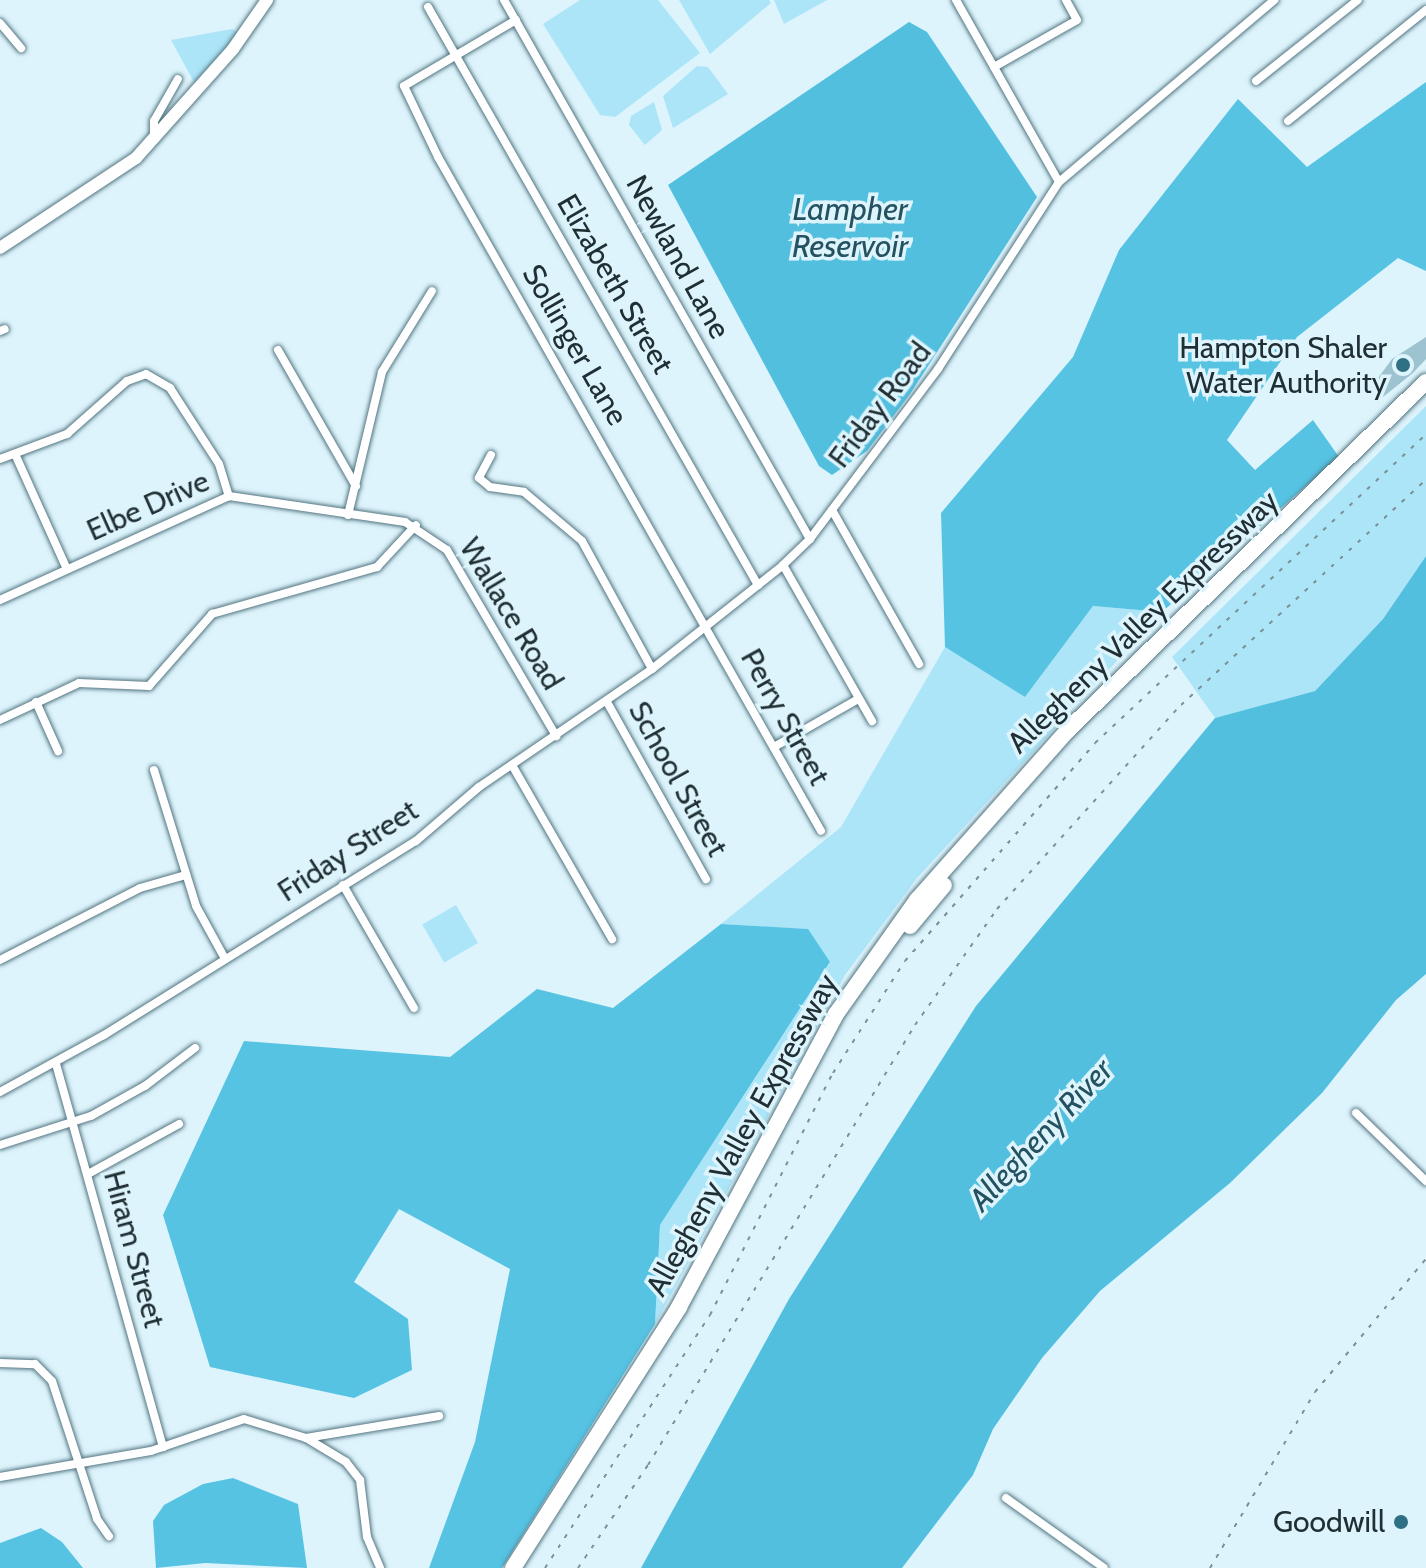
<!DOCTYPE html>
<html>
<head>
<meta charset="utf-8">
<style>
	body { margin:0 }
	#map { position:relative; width:1426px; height:1568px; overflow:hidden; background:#ddf4fc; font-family:Cabin,sans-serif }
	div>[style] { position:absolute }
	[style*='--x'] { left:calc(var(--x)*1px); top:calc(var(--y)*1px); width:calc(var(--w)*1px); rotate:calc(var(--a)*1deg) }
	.green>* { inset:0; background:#ace5f8; transform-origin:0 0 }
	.forest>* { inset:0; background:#56c3e3 }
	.water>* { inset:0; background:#52bfdf }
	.building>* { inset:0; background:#9ec3d0 }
	.roads { filter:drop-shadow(0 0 2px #537581) drop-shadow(0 0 2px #537581) }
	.street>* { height:8px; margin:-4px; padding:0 4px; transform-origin:4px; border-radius:4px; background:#fff }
	.secondary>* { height:12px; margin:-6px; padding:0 6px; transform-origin:6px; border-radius:6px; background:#fff }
	.highway>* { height:16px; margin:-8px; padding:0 8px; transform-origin:8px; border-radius:8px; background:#fff }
	.rail>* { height:2px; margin-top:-1px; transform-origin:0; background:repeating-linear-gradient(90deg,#7d9097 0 4px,transparent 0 12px) }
	.dots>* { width:22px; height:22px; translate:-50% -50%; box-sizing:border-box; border:4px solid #ddf4fc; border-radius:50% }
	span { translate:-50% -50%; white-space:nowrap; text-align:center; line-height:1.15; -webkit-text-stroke:7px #ddf4fc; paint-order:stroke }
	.street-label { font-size:30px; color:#202f34 }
	.poi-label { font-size:30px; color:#202f34 }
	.right { translate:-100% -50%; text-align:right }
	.water-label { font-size:32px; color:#245261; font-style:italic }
</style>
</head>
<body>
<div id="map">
	<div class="green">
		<div style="clip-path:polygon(580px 0,658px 0,700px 53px,615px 117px,600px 115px,543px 24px)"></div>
		<div style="clip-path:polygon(679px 0,769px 0,771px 3px,710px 54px)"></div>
		<div style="clip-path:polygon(774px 0,827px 0,784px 24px)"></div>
		<div style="clip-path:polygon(232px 29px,239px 34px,195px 84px,171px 40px)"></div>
		<div style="clip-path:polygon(697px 66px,708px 67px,728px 94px,673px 128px,663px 96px)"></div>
		<div style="clip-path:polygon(654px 102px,662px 130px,645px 145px,629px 125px,631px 116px)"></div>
		<div style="clip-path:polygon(1426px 406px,1426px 556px,1383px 619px,1315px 691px,1215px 718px,1172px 657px)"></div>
		<div style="clip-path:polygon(1093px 606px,1162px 612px,917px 878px,845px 975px,655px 1324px,660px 1225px,830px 963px,807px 929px,721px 924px,841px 827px,945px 647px,1025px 697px)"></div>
		<div style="left:456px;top:905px;width:44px;height:39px;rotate:60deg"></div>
	</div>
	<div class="forest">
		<div style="clip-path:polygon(1426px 82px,1426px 271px,1398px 258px,1297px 337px,1227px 440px,1255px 470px,1313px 420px,1339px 457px,1162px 612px,1093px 606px,1025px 697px,945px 647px,941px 513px,1073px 357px,1119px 250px,1238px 99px,1307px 167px)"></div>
		<div style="clip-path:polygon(721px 924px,808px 929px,830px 962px,660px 1225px,655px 1324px,502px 1568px,429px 1568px,475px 1442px,510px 1269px,399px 1209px,354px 1282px,408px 1319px,412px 1370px,354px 1398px,210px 1367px,163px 1215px,244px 1041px,450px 1057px,537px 989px,613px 1008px)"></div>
		<div style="clip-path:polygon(233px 1478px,298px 1504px,307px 1568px,205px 1563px,156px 1568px,153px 1521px,164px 1505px,203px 1484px)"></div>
		<div style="clip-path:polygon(41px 1528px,62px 1542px,83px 1568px,0 1568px,0 1543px)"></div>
	</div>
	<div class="water">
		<div style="clip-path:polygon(909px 22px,927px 32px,1037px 197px,910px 394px,867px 451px,832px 475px,819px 466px,668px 185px)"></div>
		<div style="clip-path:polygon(1426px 556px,1426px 974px,1396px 1000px,1322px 1093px,1230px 1183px,1100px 1291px,1042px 1358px,993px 1429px,973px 1475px,902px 1568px,641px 1568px,789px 1299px,976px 1006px,1215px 718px,1315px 691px,1383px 619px)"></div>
	</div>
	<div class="building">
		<div style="clip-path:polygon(1426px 337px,1426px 359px,1413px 373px,1383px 397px,1370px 389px,1392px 359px)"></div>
	</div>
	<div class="roads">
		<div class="street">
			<div style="--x:504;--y:0;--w:620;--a:60.42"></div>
			<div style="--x:956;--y:0;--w:209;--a:60.5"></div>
			<div style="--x:428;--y:7;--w:666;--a:60.28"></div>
			<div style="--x:516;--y:20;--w:130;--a:149.5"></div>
			<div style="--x:404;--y:86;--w:79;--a:64.4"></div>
			<div style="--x:438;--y:157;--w:775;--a:60.39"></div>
			<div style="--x:0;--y:23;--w:33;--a:50"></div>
			<div style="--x:994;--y:67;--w:95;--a:-29.5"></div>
			<div style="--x:1077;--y:20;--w:23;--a:-119"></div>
			<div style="--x:1256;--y:81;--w:130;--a:-38.5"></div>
			<div style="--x:1288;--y:121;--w:177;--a:-38.8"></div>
			<div style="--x:154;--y:140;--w:19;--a:-90"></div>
			<div style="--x:154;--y:121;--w:48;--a:-60.3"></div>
			<div style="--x:0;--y:331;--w:5;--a:-22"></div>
			<div style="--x:278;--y:350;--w:157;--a:60.2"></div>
			<div style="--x:15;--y:454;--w:126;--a:65.7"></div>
			<div style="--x:491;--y:455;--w:26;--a:118"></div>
			<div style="--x:479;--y:478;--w:14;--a:39"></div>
			<div style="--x:490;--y:487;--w:34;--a:8"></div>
			<div style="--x:524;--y:492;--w:76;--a:40.2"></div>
			<div style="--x:582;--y:541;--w:146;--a:61.3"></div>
			<div style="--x:0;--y:459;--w:72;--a:-20.5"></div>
			<div style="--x:67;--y:434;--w:80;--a:-41.5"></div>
			<div style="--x:127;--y:381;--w:20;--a:-20"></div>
			<div style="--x:146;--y:374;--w:28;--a:30"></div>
			<div style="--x:170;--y:388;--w:90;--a:57.2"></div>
			<div style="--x:219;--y:464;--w:34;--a:73"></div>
			<div style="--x:832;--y:510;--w:177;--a:60.5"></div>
			<div style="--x:348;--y:515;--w:147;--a:-76.6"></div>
			<div style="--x:382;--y:372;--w:95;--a:-58.3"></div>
			<div style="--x:783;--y:565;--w:180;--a:60.3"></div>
			<div style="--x:0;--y:600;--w:252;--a:-24.4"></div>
			<div style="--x:229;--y:496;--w:178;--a:8.4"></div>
			<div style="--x:405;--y:522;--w:50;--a:33.7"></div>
			<div style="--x:447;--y:550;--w:216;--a:59.6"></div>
			<div style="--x:36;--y:702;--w:54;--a:65.8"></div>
			<div style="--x:607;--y:702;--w:203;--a:60.8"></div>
			<div style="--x:0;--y:720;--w:87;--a:-25.1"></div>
			<div style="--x:79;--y:683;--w:70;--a:2.5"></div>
			<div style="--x:149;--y:686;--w:96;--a:-48.8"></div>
			<div style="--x:212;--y:614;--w:172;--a:-15.9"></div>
			<div style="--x:377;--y:567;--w:57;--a:-47.1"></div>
			<div style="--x:774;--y:747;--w:97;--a:-29.7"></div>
			<div style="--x:512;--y:765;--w:201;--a:60.1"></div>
			<div style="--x:154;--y:770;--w:142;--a:72.8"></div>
			<div style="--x:196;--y:906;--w:58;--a:61.2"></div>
			<div style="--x:343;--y:885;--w:142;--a:60"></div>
			<div style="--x:0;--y:960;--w:157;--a:-27.2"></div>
			<div style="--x:140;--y:888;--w:48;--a:-15.8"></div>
			<div style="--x:56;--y:1064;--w:398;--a:74.4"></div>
			<div style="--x:0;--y:1092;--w:119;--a:-28.7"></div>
			<div style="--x:104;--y:1035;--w:367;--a:-31.9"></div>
			<div style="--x:416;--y:841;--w:83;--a:-40.6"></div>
			<div style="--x:479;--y:787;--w:209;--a:-34.3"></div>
			<div style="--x:652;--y:669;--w:167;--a:-38.4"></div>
			<div style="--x:783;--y:565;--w:37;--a:-44"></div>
			<div style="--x:810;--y:539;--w:213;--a:-53"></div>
			<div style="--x:938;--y:369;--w:223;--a:-57.1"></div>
			<div style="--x:1059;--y:182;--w:282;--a:-40.2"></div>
			<div style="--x:1356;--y:1113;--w:98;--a:44.2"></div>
			<div style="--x:0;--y:1145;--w:96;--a:-17.7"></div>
			<div style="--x:91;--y:1116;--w:62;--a:-29.1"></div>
			<div style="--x:145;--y:1086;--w:63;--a:-37.2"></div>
			<div style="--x:88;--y:1174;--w:104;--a:-28.8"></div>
			<div style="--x:0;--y:1363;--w:35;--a:2"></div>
			<div style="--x:35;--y:1364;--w:24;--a:45"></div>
			<div style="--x:52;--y:1381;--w:145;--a:71.9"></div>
			<div style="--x:97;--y:1519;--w:21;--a:55"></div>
			<div style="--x:308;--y:1439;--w:44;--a:31.2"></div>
			<div style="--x:346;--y:1462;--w:23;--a:52"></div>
			<div style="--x:360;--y:1480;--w:57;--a:83"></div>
			<div style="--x:367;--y:1537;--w:34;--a:67"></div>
			<div style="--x:0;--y:1477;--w:153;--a:-9.8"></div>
			<div style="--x:151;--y:1451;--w:98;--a:-19"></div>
			<div style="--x:244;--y:1419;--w:65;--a:17"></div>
			<div style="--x:306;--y:1438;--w:135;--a:-9.4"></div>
			<div style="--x:1006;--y:1498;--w:120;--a:35.5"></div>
		</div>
		<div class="secondary">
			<div style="--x:0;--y:248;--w:163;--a:-33.5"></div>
			<div style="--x:136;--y:158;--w:146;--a:-48.3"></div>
			<div style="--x:233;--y:49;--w:60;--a:-55.2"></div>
		</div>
		<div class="highway">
			<div style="--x:910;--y:926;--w:53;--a:-50.3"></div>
			<div style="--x:513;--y:1568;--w:309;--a:-57.5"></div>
			<div style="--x:679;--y:1307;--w:332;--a:-61.8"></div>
			<div style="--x:836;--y:1014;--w:140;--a:-54.6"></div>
			<div style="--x:917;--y:900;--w:227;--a:-48.4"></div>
			<div style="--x:1068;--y:730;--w:499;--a:-44.2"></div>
		</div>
	</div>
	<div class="rail">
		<div style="--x:545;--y:1568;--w:302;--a:-56.9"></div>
		<div style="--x:710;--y:1315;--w:271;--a:-63.1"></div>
		<div style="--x:833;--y:1073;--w:133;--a:-57.3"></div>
		<div style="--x:905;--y:961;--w:289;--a:-48.9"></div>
		<div style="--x:1095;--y:743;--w:453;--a:-43"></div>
		<div style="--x:578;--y:1568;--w:125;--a:-55.8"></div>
		<div style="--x:648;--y:1465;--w:515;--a:-58.75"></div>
		<div style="--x:915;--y:1025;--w:142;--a:-54.7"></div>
		<div style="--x:997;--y:909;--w:275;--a:-48"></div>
		<div style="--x:1181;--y:705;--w:333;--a:-42.6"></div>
		<div style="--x:1210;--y:1568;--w:205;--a:-59.2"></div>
		<div style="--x:1315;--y:1392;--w:173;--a:-50.2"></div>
	</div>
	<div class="dots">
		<div style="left:1403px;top:365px;background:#307084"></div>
		<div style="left:1401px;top:1522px;background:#307084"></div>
	</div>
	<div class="street-label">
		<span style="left:678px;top:257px;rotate:61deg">Newland Lane</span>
		<span style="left:615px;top:284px;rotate:60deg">Elizabeth Street</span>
		<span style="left:575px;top:345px;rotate:60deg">Sollinger Lane</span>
		<span style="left:880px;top:405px;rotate:-53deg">Friday Road</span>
		<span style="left:148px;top:506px;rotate:-24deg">Elbe Drive</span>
		<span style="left:511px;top:614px;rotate:59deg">Wallace Road</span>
		<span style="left:1143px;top:622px;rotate:-44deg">Allegheny Valley Expressway</span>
		<span style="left:785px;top:717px;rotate:61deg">Perry Street</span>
		<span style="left:678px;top:779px;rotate:61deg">School Street</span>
		<span style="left:348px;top:851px;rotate:-33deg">Friday Street</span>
		<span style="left:742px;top:1135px;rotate:-61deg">Allegheny Valley Expressway</span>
		<span style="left:134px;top:1249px;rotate:75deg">Hiram Street</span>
	</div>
	<div class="poi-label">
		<span class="right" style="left:1387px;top:365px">Hampton Shaler<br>Water Authority</span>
		<span class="right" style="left:1385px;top:1522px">Goodwill</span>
	</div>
	<div class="water-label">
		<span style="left:850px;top:228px">Lampher<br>Reservoir</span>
		<span style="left:1041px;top:1135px;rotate:-47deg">Allegheny River</span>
	</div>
</div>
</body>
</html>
